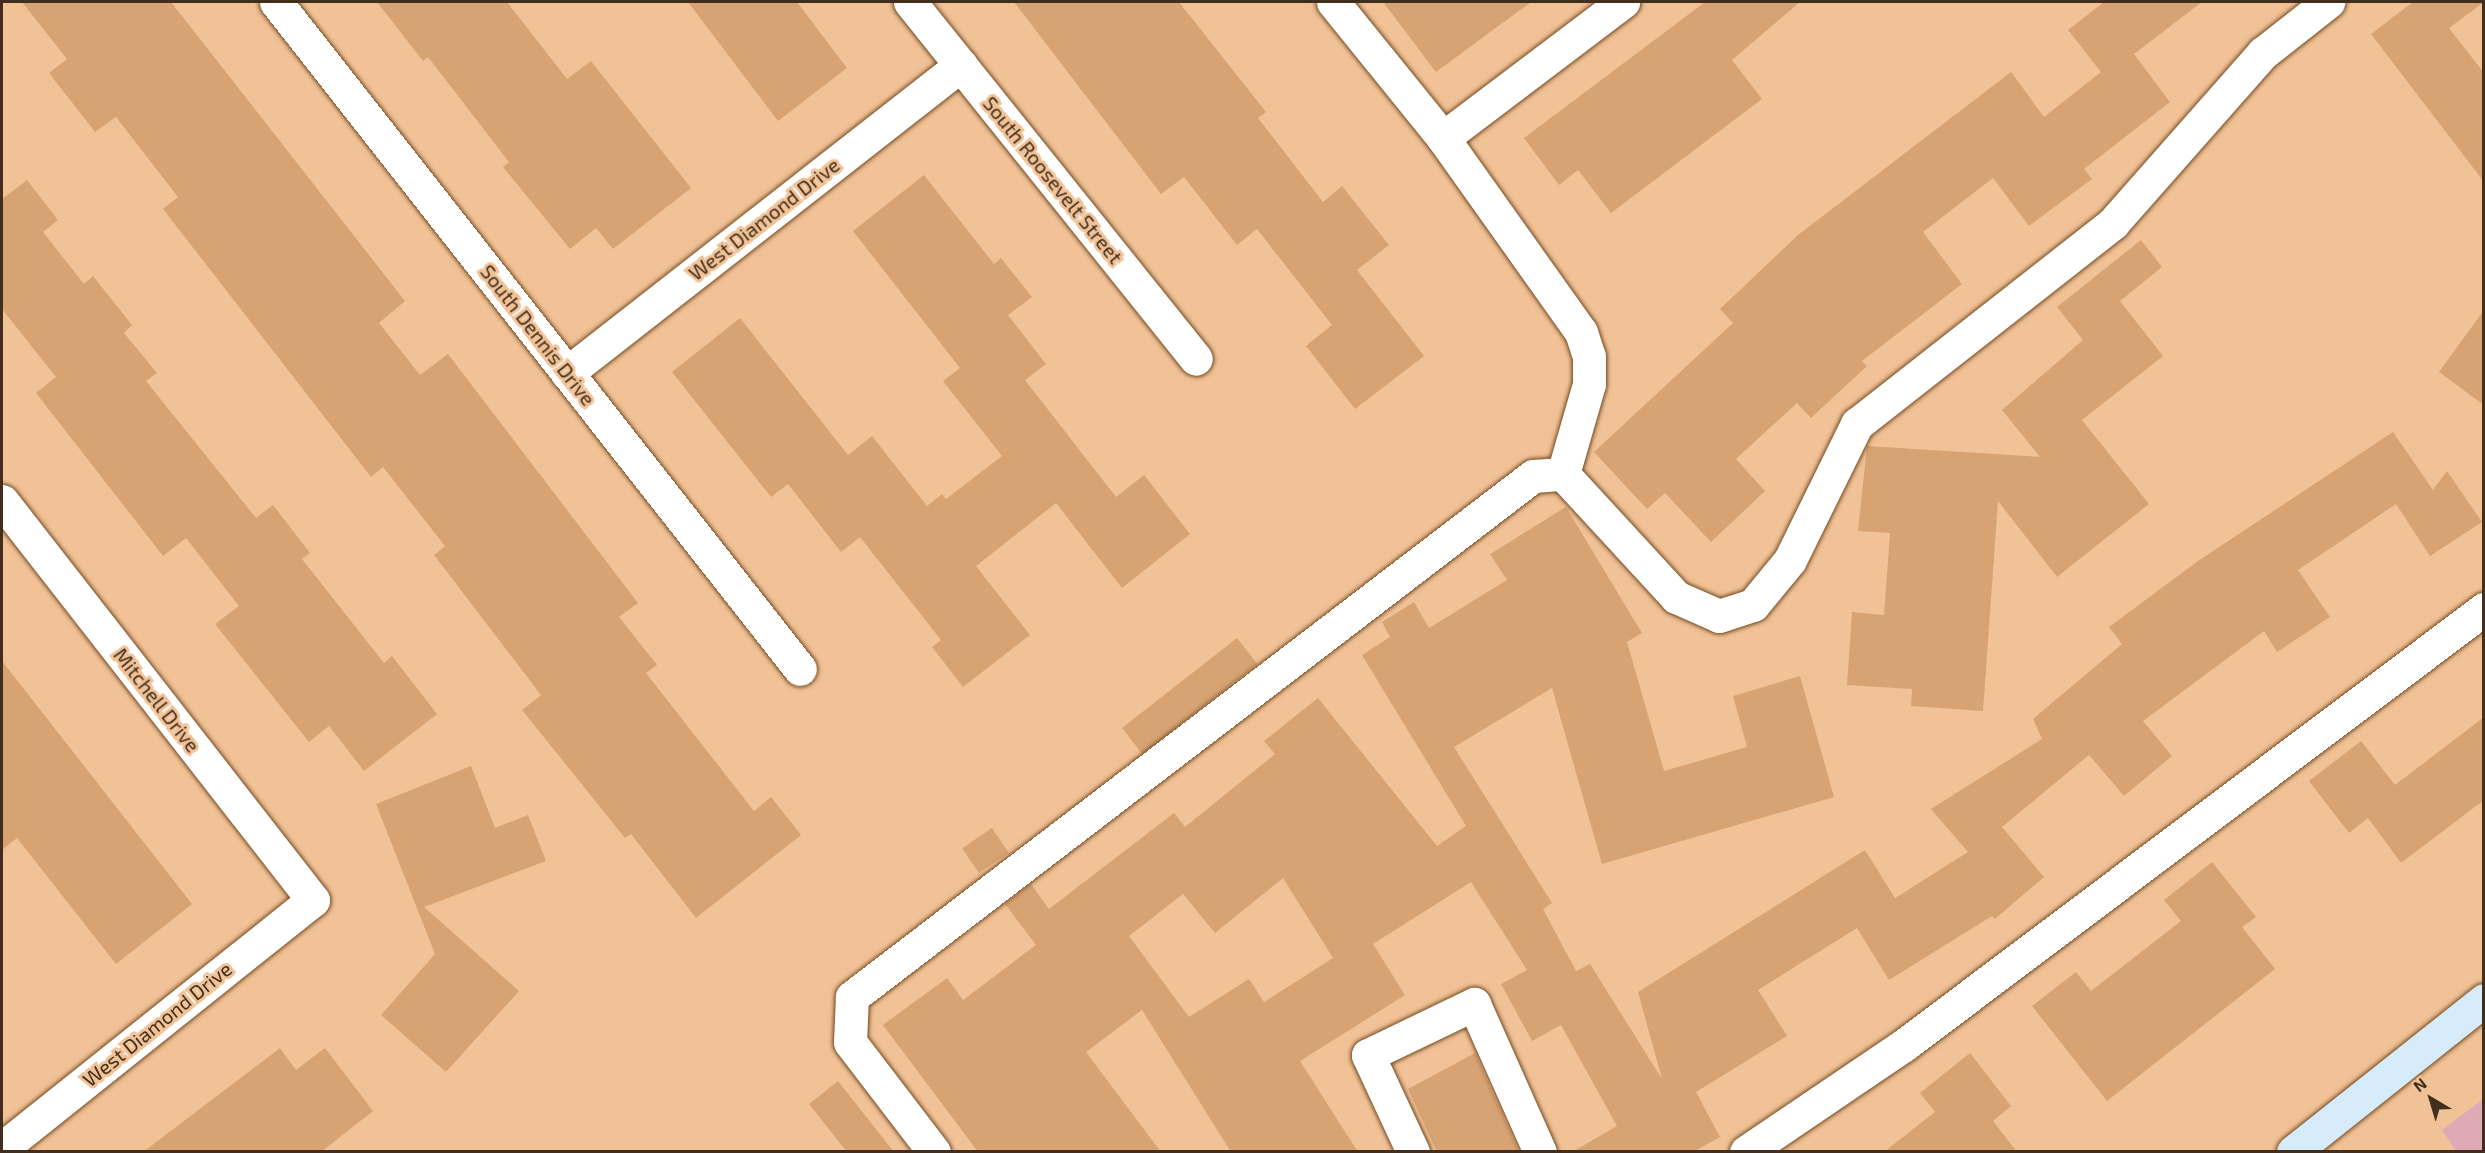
<!DOCTYPE html>
<html>
<head>
<meta charset="utf-8">
<style>
	body { margin:0 }
	#map { position:relative; width:2485px; height:1153px; overflow:hidden; background:#f2c297; font-family:"Exo 2",sans-serif }
	div>[style] { position:absolute }
	[style*='--x'] { left:calc(var(--x)*1px); top:calc(var(--y)*1px); width:calc(var(--w)*1px); rotate:calc(var(--a)*1deg) }
	.green>* { inset:0; background:#dfaab6 }
	.building>* { inset:0; background:#d7a373; transform-origin:0 0 }
	.roads { filter:drop-shadow(0 0 2px #744b22) drop-shadow(0 0 2px #744b22) }
	.street>* { height:33px; margin:-16.5px; padding:0 16.5px; transform-origin:16.5px; border-radius:16.5px; background:#fff }
	.secondary>* { height:33px; margin:-16.5px; padding:0 16.5px; transform-origin:16.5px; border-radius:16.5px; background:#d7ecfb }
	span { translate:-50% -50%; white-space:nowrap; text-align:center; line-height:1.15; -webkit-text-stroke:6px #f2c297; paint-order:stroke }
	.street-label { font-size:20px; color:#412e1d }
	.frame { position:absolute; inset:0; border:3px solid #412e1d; pointer-events:none }
	.north { position:absolute; left:2401px; top:1069px; width:60px; height:60px; -webkit-text-stroke:4px #f2c297; paint-order:stroke; rotate:322deg; font-size:16px; font-weight:700; line-height:24px; text-align:center; color:#412e1d }
	.north::after { content:''; display:block; margin:auto; width:21px; height:27px; background:#412e1d; clip-path:polygon(50% 0,100% 100%,50% 72%,0 100%) }
</style>
</head>
<body>
<div id="map">
	<div class="green">
		<div style="clip-path:polygon(2483px 1099px,2483px 1151px,2456px 1151px,2442px 1130px)"></div>
	</div>
	<div class="building">
		<div style="clip-path:polygon(22px 2px,171px 2px,405px 301px,379px 323px,420px 375px,448px 354px,638px 603px,619px 617px,657px 665px,646px 673px,754px 811px,771px 797px,801px 835px,696px 918px,631px 834px,625px 838px,522px 710px,541px 695px,434px 555px,445px 546px,383px 467px,371px 477px,163px 209px,178px 197px,116px 117px,95px 132px,49px 73px,67px 59px)"></div>
		<div style="clip-path:polygon(377px 2px,507px 2px,567px 79px,591px 61px,691px 188px,613px 249px,596px 228px,570px 249px,503px 167px,509px 162px,428px 57px,423px 61px)"></div>
		<div style="clip-path:polygon(688px 2px,797px 2px,847px 68px,778px 121px)"></div>
		<div style="clip-path:polygon(1014px 2px,1179px 2px,1266px 112px,1258px 118px,1323px 202px,1342px 186px,1389px 245px,1357px 270px,1424px 356px,1355px 409px,1306px 346px,1332px 325px,1257px 229px,1237px 245px,1184px 177px,1161px 194px)"></div>
		<div style="clip-path:polygon(1383px 2px,1531px 2px,1436px 72px)"></div>
		<div style="clip-path:polygon(1705px 2px,1800px 2px,1732px 60px,1762px 99px,1611px 213px,1578px 170px,1559px 185px,1524px 138px)"></div>
		<div style="clip-path:polygon(2104px 2px,2202px 2px,2134px 54px,2170px 102px,2084px 169px,2092px 179px,2029px 226px,1993px 178px,1923px 232px,1962px 284px,1862px 361px,1867px 366px,1811px 418px,1797px 403px,1736px 459px,1765px 491px,1711px 542px,1665px 493px,1647px 509px,1594px 452px,1733px 323px,1720px 309px,1798px 235px,2011px 72px,2044px 117px,2101px 72px,2068px 30px)"></div>
		<div style="clip-path:polygon(2413px 2px,2484px 2px,2449px 28px,2484px 73px,2484px 182px,2371px 34px)"></div>
		<div style="clip-path:polygon(924px 175px,994px 264px,1001px 258px,1032px 297px,1008px 315px,1046px 364px,1025px 380px,1116px 497px,1144px 475px,1190px 534px,1122px 588px,1056px 503px,976px 566px,1030px 635px,963px 687px,932px 647px,941px 640px,860px 537px,841px 552px,788px 484px,771px 497px,672px 372px,740px 318px,848px 455px,872px 436px,927px 506px,942px 494px,946px 499px,1002px 456px,943px 381px,960px 368px,853px 231px)"></div>
		<div style="clip-path:polygon(27px 180px,58px 220px,43px 232px,84px 284px,93px 276px,132px 325px,124px 333px,157px 373px,146px 381px,256px 518px,273px 505px,310px 553px,302px 559px,384px 663px,392px 656px,437px 714px,364px 771px,329px 726px,309px 742px,215px 624px,239px 606px,186px 538px,163px 556px,36px 393px,56px 377px,2px 309px,2px 199px)"></div>
		<div style="clip-path:polygon(2141px 240px,2162px 267px,2120px 301px,2163px 356px,2082px 420px,2149px 504px,2057px 577px,1998px 501px,1983px 711px,1911px 706px,1912px 689px,1847px 685px,1852px 612px,1884px 615px,1890px 533px,1858px 531px,1867px 446px,2040px 457px,2002px 410px,2083px 340px,2057px 307px)"></div>
		<div style="clip-path:polygon(2484px 310px,2484px 405px,2439px 372px)"></div>
		<div style="clip-path:polygon(evenodd,2393px 432px,2433px 490px,2447px 471px,2482px 522px,2430px 556px,2396px 504px,2298px 570px,2330px 617px,2277px 652px,2264px 631px,2143px 721px,2172px 756px,2124px 796px,2089px 755px,2002px 827px,2044px 877px,1995px 919px,1992px 916px,1889px 980px,1857px 928px,1758px 990px,1787px 1036px,1696px 1092px,1720px 1137px,1693px 1152px,1572px 1152px,1617px 1126px,1561px 1025px,1532px 1041px,1501px 984px,1527px 970px,1471px 882px,1373px 944px,1405px 995px,1300px 1061px,1358px 1152px,1231px 1152px,1142px 1010px,1086px 1052px,1161px 1152px,978px 1152px,883px 1025px,947px 978px,963px 1000px,1036px 945px,1005px 904px,1031px 884px,1049px 909px,1174px 813px,1185px 827px,1275px 754px,1264px 741px,1318px 698px,1437px 846px,1466px 826px,1362px 655px,1390px 637px,1382px 622px,1414px 602px,1429px 628px,1507px 580px,1490px 554px,1566px 507px,1642px 633px,1627px 642px,1664px 771px,1747px 747px,1733px 696px,1800px 676px,1834px 797px,1602px 864px,1552px 688px,1454px 747px,1552px 903px,1543px 909px,1576px 971px,1590px 964px,1662px 1079px,1638px 992px,1865px 850px,1895px 898px,1968px 852px,1931px 809px,2042px 739px,2033px 719px,2122px 644px,2109px 627px,2198px 561px,2393px 432px,1283px 878px,1333px 958px,1264px 1002px,1249px 979px,1189px 1017px,1129px 936px,1183px 894px,1215px 933px,1283px 878px)"></div>
		<div style="left:1237px;top:638px;width:33px;height:146px;rotate:52deg"></div>
		<div style="clip-path:polygon(2px 661px,192px 904px,116px 964px,17px 838px,2px 850px)"></div>
		<div style="clip-path:polygon(2484px 717px,2484px 800px,2401px 863px,2368px 818px,2349px 833px,2309px 781px,2361px 741px,2395px 785px)"></div>
		<div style="clip-path:polygon(471px 766px,495px 828px,528px 815px,546px 861px,424px 907px,519px 991px,446px 1072px,381px 1015px,435px 954px,376px 804px)"></div>
		<div style="left:992px;top:828px;width:30px;height:36px;rotate:56deg"></div>
		<div style="clip-path:polygon(2212px 862px,2256px 917px,2242px 927px,2275px 969px,2107px 1101px,2032px 1006px,2076px 972px,2091px 991px,2181px 921px,2164px 900px)"></div>
		<div style="clip-path:polygon(280px 1048px,296px 1070px,325px 1048px,373px 1111px,321px 1152px,143px 1152px)"></div>
		<div style="clip-path:polygon(1475px 1053px,1519px 1152px,1437px 1152px,1408px 1089px)"></div>
		<div style="clip-path:polygon(1970px 1053px,2011px 1106px,1993px 1121px,2017px 1152px,1884px 1152px,1935px 1112px,1920px 1093px)"></div>
		<div style="clip-path:polygon(838px 1081px,894px 1152px,847px 1152px,809px 1104px)"></div>
	</div>
	<div class="roads">
		<div class="street">
			<div style="--x:276;--y:2;--w:848;--a:51.85"></div>
			<div style="--x:910;--y:2;--w:457;--a:51.3"></div>
			<div style="--x:1333;--y:2;--w:175;--a:51"></div>
			<div style="--x:1443;--y:138;--w:238;--a:54.6"></div>
			<div style="--x:1581;--y:332;--w:25;--a:72"></div>
			<div style="--x:1589;--y:356;--w:28;--a:90"></div>
			<div style="--x:1589;--y:384;--w:94;--a:106.1"></div>
			<div style="--x:1443;--y:138;--w:226;--a:-37.1"></div>
			<div style="--x:567;--y:373;--w:500;--a:-38.02"></div>
			<div style="--x:2;--y:501;--w:506;--a:52.07"></div>
			<div style="--x:313;--y:900;--w:398;--a:141.4"></div>
			<div style="--x:934;--y:1152;--w:138;--a:-127.4"></div>
			<div style="--x:850;--y:1042;--w:45;--a:-87.5"></div>
			<div style="--x:852;--y:997;--w:857;--a:-37.42"></div>
			<div style="--x:1533;--y:476;--w:30;--a:-4"></div>
			<div style="--x:1563;--y:474;--w:167;--a:47.4"></div>
			<div style="--x:1676;--y:597;--w:47;--a:23.8"></div>
			<div style="--x:1719;--y:616;--w:36;--a:-18"></div>
			<div style="--x:1753;--y:605;--w:58;--a:-50.6"></div>
			<div style="--x:1790;--y:560;--w:152;--a:-63.8"></div>
			<div style="--x:1857;--y:424;--w:325;--a:-38.1"></div>
			<div style="--x:2113;--y:223;--w:227;--a:-48.6"></div>
			<div style="--x:2263;--y:53;--w:83;--a:-38.1"></div>
			<div style="--x:1413;--y:1152;--w:107;--a:-114.9"></div>
			<div style="--x:1368;--y:1055;--w:118;--a:-25.7"></div>
			<div style="--x:1474;--y:1004;--w:162;--a:66"></div>
			<div style="--x:1746;--y:1152;--w:191;--a:-34.1"></div>
			<div style="--x:1904;--y:1045;--w:726;--a:-36.93"></div>
		</div>
		<div class="secondary">
			<div style="--x:2293;--y:1152;--w:244;--a:-38.5"></div>
		</div>
	</div>
	<div class="street-label">
		<span style="left:1053px;top:180px;rotate:51deg">South Roosevelt Street</span>
		<span style="left:764px;top:219px;rotate:-38deg">West Diamond Drive</span>
		<span style="left:538px;top:335px;rotate:52deg">South Dennis Drive</span>
		<span style="left:157px;top:700px;rotate:52deg">Mitchell Drive</span>
		<span style="left:157px;top:1024px;rotate:-39deg">West Diamond Drive</span>
	</div>
	<div class="frame"></div>
	<div class="north">N</div>
</div>
</body>
</html>
